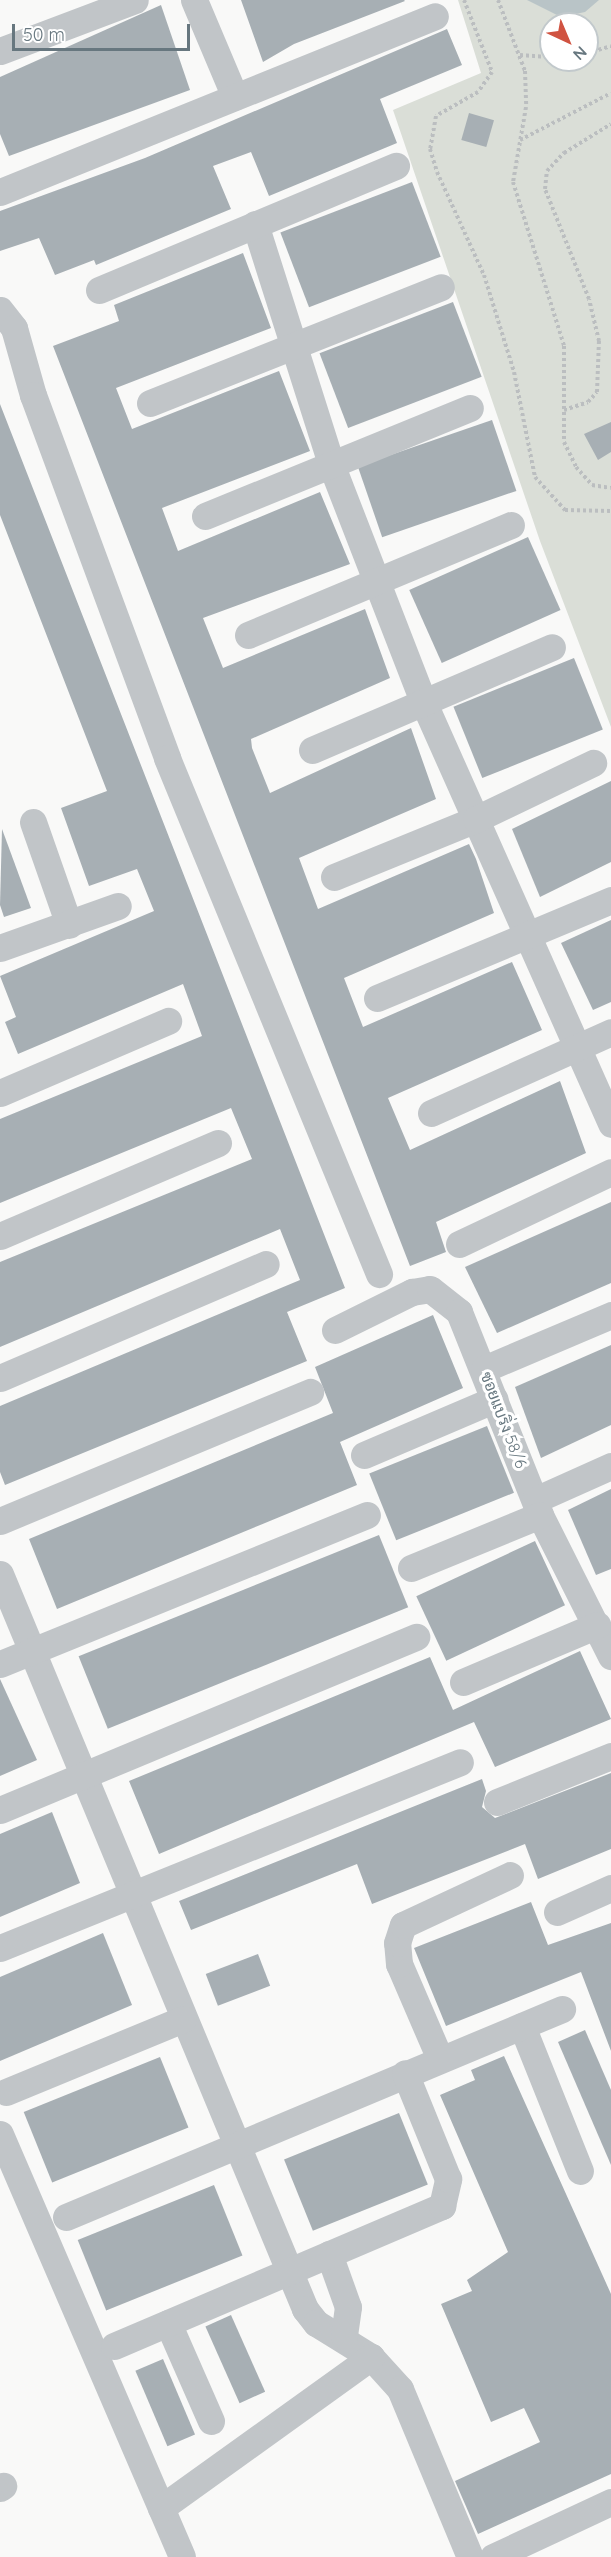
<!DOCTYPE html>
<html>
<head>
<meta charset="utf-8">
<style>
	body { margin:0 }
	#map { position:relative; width:611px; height:2557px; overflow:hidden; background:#f9f9f8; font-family:Quicksand,Sarabun,sans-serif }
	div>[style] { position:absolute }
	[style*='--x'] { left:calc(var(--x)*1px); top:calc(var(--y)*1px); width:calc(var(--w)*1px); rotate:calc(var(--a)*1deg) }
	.green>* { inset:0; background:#daded7 }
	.water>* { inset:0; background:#b9c4c7 }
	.building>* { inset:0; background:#a7afb4; transform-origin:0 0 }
	.path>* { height:4px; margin-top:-2px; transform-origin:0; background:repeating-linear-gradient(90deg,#bbbec0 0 3px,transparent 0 6px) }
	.minor>* { height:27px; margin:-13.5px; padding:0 13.5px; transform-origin:13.5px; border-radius:13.5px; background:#c1c5c8 }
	span { translate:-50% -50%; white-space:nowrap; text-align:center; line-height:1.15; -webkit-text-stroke:6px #fff; paint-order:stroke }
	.street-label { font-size:16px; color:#67777f }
	.north { position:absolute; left:539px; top:12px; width:60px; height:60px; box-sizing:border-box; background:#fff; border:2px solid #c2c9cc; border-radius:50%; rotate:136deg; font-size:16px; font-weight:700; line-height:24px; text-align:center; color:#67777f }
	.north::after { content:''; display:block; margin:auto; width:21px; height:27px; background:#d05341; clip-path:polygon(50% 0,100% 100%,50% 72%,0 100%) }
	.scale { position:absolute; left:12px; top:24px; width:178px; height:27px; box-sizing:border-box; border:3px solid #67777f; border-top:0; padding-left:8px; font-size:18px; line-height:21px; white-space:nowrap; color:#67777f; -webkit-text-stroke:4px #fff; paint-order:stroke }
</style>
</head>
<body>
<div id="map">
	<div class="green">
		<div style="clip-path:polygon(evenodd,458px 0,611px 0,611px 727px,540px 541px,393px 110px,481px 73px,458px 0,551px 24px,587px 24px,587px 60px,551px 60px,551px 24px)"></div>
	</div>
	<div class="water">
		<div style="clip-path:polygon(527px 0,599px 0,585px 12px,561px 17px)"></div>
	</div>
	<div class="building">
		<div style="clip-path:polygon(241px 0,404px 0,405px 1px,294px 44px,263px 62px)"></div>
		<div style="clip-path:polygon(161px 5px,190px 90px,9px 156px,0 134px,0 77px)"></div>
		<div style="clip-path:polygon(447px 29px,462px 65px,380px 99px,397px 143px,269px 196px,251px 152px,213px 166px,231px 209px,96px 265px,94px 260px,55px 275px,39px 238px,0 251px,0 211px,145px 158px)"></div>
		<div style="left:469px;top:113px;width:26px;height:28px;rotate:16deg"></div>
		<div style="left:412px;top:182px;width:80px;height:141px;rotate:69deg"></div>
		<div style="clip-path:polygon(243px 253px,271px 328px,116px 388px,132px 429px,279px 371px,310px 451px,162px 508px,178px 551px,320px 492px,350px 564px,203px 618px,223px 668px,365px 609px,390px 678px,251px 739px,252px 748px,270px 793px,411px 728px,436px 799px,299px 858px,318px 909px,469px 844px,476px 859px,494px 913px,344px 978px,363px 1027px,512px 962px,542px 1030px,388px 1098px,410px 1150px,560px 1081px,586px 1153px,436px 1222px,446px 1252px,410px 1266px,53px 346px,119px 321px,114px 305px)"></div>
		<div style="left:453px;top:302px;width:80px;height:143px;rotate:69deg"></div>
		<div style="clip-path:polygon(0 404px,345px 1288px,287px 1312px,307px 1361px,5px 1485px,0 1472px,0 1406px,300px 1280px,280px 1229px,0 1347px,0 1262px,252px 1159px,231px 1108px,0 1203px,0 1119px,202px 1036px,183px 984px,18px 1054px,5px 1022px,16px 1017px,0 976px,154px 911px,137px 869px,89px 886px,61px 808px,107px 791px,0 515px)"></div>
		<div style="left:492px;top:420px;width:75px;height:142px;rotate:71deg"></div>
		<div style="clip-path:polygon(611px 422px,611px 452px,598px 460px,584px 434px)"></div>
		<div style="left:528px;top:537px;width:80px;height:130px;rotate:66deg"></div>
		<div style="left:574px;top:658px;width:77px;height:130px;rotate:68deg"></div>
		<div style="clip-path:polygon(611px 781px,611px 862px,540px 897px,512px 829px)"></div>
		<div style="clip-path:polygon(2px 829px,31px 908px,4px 917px,0 905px)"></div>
		<div style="clip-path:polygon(611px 920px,611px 1002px,593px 1010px,561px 943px)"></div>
		<div style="clip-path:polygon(611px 1202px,611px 1283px,497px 1333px,465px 1267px)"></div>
		<div style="clip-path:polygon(433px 1315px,463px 1388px,340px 1442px,357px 1485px,57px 1609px,29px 1539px,333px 1413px,315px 1367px)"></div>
		<div style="clip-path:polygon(611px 1345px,611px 1425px,541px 1458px,515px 1387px)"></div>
		<div style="left:487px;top:1426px;width:72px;height:127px;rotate:68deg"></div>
		<div style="clip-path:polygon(611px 1489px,611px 1569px,596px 1575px,568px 1510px)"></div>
		<div style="left:379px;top:1535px;width:78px;height:324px;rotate:68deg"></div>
		<div style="left:535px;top:1541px;width:71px;height:131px;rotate:65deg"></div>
		<div style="clip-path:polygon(580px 1651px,611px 1719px,495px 1767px,474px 1722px,159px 1854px,129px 1781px,430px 1657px,453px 1710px)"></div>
		<div style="clip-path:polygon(0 1679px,37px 1760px,0 1776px)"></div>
		<div style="clip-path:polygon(611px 1773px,611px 1849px,538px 1879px,525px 1844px,372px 1904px,357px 1864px,191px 1930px,179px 1901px,482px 1779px,486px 1791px,482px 1807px,495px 1818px)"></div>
		<div style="clip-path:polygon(52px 1812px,80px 1883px,0 1917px,0 1834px)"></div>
		<div style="clip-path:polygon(531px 1902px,548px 1945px,611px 1923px,611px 2051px,581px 1972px,446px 2026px,414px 1948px)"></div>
		<div style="clip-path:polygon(103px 1933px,132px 2005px,0 2061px,0 1977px)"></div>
		<div style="left:258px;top:1954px;width:34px;height:56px;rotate:69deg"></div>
		<div style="clip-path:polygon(585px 2030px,611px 2090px,611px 2165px,558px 2042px)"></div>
		<div style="clip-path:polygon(504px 2056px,611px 2294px,611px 2474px,478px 2534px,455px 2481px,540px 2442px,524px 2408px,491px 2422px,441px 2304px,472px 2291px,467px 2280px,508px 2252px,440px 2095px,475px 2080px,471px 2070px)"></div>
		<div style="left:160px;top:2057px;width:76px;height:147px;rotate:68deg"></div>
		<div style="left:399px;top:2113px;width:77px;height:124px;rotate:68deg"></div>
		<div style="left:214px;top:2185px;width:76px;height:147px;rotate:68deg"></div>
		<div style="left:231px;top:2315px;width:84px;height:28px;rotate:66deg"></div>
		<div style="left:163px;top:2359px;width:82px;height:30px;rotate:67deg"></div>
	</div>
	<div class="path">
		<div style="--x:464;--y:0;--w:77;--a:68.7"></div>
		<div style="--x:492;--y:72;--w:24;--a:125"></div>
		<div style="--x:478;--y:92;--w:48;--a:150.3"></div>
		<div style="--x:436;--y:116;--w:34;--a:100"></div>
		<div style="--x:430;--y:149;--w:24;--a:73"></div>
		<div style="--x:437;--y:172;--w:113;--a:65.5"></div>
		<div style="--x:484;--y:275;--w:102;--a:72.8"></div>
		<div style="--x:514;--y:372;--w:107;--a:78.7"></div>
		<div style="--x:535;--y:477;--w:45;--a:47.7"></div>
		<div style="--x:565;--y:510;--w:46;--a:1.2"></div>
		<div style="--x:498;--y:0;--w:76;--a:69.2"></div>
		<div style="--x:525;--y:71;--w:36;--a:88"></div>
		<div style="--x:526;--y:107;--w:76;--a:99.8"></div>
		<div style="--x:513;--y:182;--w:172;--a:72.7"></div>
		<div style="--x:564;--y:346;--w:96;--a:90"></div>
		<div style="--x:564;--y:442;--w:28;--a:64"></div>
		<div style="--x:576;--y:467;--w:24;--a:48"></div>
		<div style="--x:592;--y:485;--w:19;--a:9"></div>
		<div style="--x:587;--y:53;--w:25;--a:-16"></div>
		<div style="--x:520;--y:55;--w:31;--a:4"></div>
		<div style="--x:520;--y:140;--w:102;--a:-27.3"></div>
		<div style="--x:564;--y:410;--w:25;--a:-18"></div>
		<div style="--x:588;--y:402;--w:13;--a:-48"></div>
		<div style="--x:597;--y:392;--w:51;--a:-87.8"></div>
		<div style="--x:599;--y:341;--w:43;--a:-103.4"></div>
		<div style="--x:589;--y:299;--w:118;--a:-111.8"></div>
		<div style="--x:545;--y:189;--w:18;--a:-84"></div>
		<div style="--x:547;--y:171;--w:25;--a:-47"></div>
		<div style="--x:564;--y:153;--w:55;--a:-31.7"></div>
	</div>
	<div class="minor">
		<div style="--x:194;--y:0;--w:105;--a:67.1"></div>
		<div style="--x:0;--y:51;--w:144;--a:-20.7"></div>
		<div style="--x:0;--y:192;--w:469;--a:-22"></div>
		<div style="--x:255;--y:224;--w:252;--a:72.4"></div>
		<div style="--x:331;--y:464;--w:254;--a:68.8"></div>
		<div style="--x:423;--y:701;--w:463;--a:66"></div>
		<div style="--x:99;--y:290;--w:322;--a:-22.7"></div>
		<div style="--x:0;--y:310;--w:23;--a:52"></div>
		<div style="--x:14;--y:328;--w:70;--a:74.2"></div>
		<div style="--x:33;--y:395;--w:387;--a:69.7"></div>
		<div style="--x:167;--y:758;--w:558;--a:67.66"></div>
		<div style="--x:150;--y:403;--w:313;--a:-21.7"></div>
		<div style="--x:205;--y:516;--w:286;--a:-22.2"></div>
		<div style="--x:248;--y:635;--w:285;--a:-22.7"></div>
		<div style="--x:312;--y:750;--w:261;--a:-23.2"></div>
		<div style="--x:33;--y:822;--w:109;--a:70.7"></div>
		<div style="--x:334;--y:877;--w:153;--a:-22.2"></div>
		<div style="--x:476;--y:819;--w:130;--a:-25.6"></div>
		<div style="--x:0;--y:948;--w:125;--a:-19.6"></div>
		<div style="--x:377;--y:998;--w:254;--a:-22.7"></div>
		<div style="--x:0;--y:1093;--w:183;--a:-23.2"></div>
		<div style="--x:431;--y:1113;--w:197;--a:-24.2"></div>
		<div style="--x:0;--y:1236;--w:237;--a:-23.1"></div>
		<div style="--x:459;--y:1244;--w:168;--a:-25.3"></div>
		<div style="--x:335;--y:1330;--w:86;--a:-26.3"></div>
		<div style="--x:412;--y:1292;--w:18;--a:-9"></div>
		<div style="--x:430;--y:1289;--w:37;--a:38"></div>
		<div style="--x:459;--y:1312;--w:219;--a:68.2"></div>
		<div style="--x:540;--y:1515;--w:158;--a:63.3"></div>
		<div style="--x:484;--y:1369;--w:138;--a:-23"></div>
		<div style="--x:0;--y:1378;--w:289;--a:-23.2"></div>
		<div style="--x:364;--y:1455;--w:142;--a:-23.1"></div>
		<div style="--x:535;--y:1500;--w:83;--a:-24.1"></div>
		<div style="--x:0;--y:1521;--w:336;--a:-22.6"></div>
		<div style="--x:411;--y:1568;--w:139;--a:-22.3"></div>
		<div style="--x:0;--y:1574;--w:796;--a:67.46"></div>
		<div style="--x:305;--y:2309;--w:18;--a:52"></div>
		<div style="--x:316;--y:2323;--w:65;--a:31.7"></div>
		<div style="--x:371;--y:2357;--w:43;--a:47.8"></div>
		<div style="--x:400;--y:2389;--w:182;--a:67.4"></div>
		<div style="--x:0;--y:1664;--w:396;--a:-22.1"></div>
		<div style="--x:463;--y:1682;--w:146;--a:-23"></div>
		<div style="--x:497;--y:1802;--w:123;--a:-22"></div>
		<div style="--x:0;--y:1810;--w:451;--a:-22.6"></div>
		<div style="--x:557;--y:1912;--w:59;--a:-24"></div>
		<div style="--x:0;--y:1948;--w:496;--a:-22"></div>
		<div style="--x:522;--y:2026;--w:156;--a:68.2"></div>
		<div style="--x:440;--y:2059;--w:103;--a:-113.3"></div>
		<div style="--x:399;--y:1964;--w:21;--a:-95"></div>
		<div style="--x:397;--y:1943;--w:19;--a:-72"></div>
		<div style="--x:403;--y:1925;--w:118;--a:-25"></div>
		<div style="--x:6;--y:2092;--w:191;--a:-22.4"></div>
		<div style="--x:0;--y:2134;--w:460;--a:66.7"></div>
		<div style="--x:66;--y:2217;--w:538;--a:-22.75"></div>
		<div style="--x:329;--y:2254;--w:56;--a:70.3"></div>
		<div style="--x:348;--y:2307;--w:29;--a:98"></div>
		<div style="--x:168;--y:2323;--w:107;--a:66.3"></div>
		<div style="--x:114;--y:2346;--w:357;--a:-23.1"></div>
		<div style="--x:442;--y:2206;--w:28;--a:-77"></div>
		<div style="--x:448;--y:2179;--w:114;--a:-112.1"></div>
		<div style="--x:0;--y:2488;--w:4;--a:-34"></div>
		<div style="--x:161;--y:2508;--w:259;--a:-35.7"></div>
		<div style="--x:493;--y:2557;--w:130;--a:-25"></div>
	</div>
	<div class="street-label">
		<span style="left:504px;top:1420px;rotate:69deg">ซอยแบริ่ง 58/6</span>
	</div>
	<div class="north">N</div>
	<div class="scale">50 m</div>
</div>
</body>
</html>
